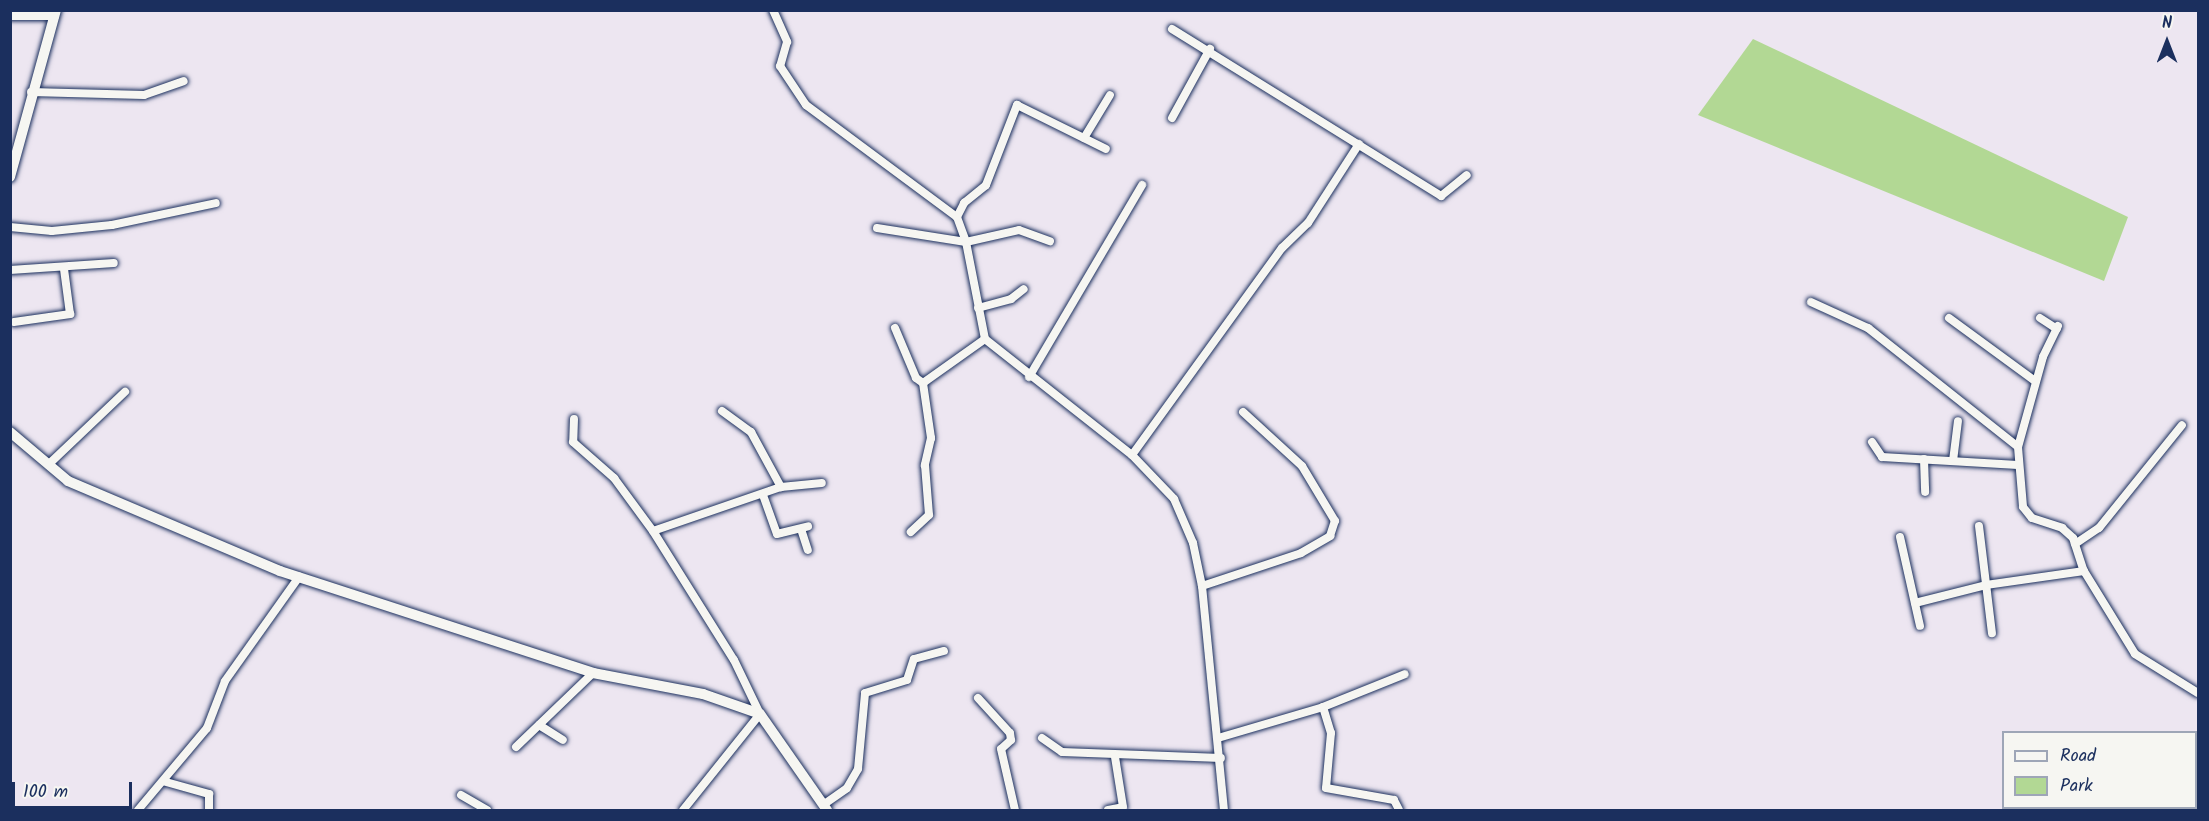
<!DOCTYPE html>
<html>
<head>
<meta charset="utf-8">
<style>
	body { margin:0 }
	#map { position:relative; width:2209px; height:821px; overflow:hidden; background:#ede6f1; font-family:Kalam,sans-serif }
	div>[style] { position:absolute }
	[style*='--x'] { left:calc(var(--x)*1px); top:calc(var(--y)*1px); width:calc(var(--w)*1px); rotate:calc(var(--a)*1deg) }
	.green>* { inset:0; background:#b2d894 }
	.roads { filter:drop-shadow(0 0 2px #1b2f5e) drop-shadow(0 0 2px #1b2f5e) }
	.minor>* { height:8px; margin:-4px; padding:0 4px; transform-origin:4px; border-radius:4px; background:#f6f6f2 }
	.tertiary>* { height:10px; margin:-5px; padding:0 5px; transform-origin:5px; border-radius:5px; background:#f6f6f2 }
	span { translate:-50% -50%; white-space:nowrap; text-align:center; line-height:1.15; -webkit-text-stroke:4.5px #f6f6f2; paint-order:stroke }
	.frame { position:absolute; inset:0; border:12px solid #1b2f5e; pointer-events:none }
	.legend { position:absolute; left:2002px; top:731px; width:195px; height:78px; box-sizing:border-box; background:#f6f6f2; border:2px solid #9ea6b7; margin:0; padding:8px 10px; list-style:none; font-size:18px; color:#1b2f5e }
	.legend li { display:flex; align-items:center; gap:12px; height:30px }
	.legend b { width:30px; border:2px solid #9ea6b7 }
	.north { position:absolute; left:2137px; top:12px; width:60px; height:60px; -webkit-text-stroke:4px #f6f6f2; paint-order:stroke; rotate:0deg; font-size:16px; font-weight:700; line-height:24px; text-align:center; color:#1b2f5e }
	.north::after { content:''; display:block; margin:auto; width:21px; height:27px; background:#1b2f5e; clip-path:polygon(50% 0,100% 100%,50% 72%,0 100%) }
	.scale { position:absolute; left:12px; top:782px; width:120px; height:27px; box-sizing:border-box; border:3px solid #1b2f5e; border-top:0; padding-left:8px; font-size:18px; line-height:21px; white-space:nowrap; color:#1b2f5e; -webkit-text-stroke:4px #f6f6f2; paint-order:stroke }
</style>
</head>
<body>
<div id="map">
	<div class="green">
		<div style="clip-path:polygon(1753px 39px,2128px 217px,2104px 281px,1698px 115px)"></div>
	</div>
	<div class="roads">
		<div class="minor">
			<div style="--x:773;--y:10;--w:35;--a:66"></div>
			<div style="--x:787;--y:42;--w:25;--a:106"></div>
			<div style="--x:780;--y:66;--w:47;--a:56.3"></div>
			<div style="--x:806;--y:105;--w:188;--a:36.6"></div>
			<div style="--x:957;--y:217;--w:27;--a:70"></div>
			<div style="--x:966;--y:242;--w:99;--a:78.9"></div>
			<div style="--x:985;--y:339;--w:187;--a:38.3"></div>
			<div style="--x:1132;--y:455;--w:61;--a:46.3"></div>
			<div style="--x:1174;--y:499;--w:48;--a:66.6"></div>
			<div style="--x:1193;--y:543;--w:44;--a:78.2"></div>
			<div style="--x:1202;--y:586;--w:225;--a:84.4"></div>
			<div style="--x:10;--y:16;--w:45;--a:0"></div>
			<div style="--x:1172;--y:29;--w:317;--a:31.8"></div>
			<div style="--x:1441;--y:196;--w:33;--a:-39"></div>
			<div style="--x:31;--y:92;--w:113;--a:1.5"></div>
			<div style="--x:144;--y:95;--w:42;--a:-19.3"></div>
			<div style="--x:1172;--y:118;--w:79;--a:-61.2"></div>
			<div style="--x:1084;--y:138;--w:50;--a:-58.8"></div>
			<div style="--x:957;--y:217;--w:16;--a:-63"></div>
			<div style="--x:964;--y:203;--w:28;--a:-39"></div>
			<div style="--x:986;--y:185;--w:86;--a:-68.8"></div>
			<div style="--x:1017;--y:105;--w:99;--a:26.3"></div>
			<div style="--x:10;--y:227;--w:42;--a:5.4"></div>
			<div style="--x:52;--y:231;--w:60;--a:-5.7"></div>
			<div style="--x:112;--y:225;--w:106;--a:-11.9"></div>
			<div style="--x:877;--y:228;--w:90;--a:8.9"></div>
			<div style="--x:966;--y:242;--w:54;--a:-12.8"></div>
			<div style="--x:1019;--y:230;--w:33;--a:20"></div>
			<div style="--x:10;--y:270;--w:104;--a:-3.9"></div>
			<div style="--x:1811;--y:302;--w:63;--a:24.5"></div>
			<div style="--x:1868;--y:328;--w:191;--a:38.4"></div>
			<div style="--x:978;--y:308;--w:34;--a:-15"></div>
			<div style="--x:1011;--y:299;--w:16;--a:-38"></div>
			<div style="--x:1949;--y:318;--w:107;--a:36.2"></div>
			<div style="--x:2040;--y:318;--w:20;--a:33"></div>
			<div style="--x:14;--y:322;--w:57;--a:-8.1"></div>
			<div style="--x:70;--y:314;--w:45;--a:-97.6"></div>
			<div style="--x:2058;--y:326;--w:34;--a:116"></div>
			<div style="--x:2043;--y:357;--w:93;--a:105.5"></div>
			<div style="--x:2018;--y:447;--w:60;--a:85.2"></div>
			<div style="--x:2023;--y:507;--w:14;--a:51"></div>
			<div style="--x:2032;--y:518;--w:32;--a:18"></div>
			<div style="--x:2062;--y:528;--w:15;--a:42"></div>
			<div style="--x:2073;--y:538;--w:35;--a:72"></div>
			<div style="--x:2084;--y:571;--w:97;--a:58.4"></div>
			<div style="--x:2135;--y:654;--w:74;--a:31.8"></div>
			<div style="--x:895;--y:328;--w:54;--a:67.2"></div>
			<div style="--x:916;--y:378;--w:9;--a:36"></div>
			<div style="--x:923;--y:383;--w:56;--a:81.7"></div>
			<div style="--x:931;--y:438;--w:28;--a:103"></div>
			<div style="--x:925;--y:465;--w:50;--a:85.4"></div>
			<div style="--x:929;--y:515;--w:25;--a:137"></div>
			<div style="--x:1029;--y:377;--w:223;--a:-59.5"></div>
			<div style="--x:923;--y:383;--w:76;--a:-35.4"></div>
			<div style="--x:722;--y:411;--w:36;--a:36"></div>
			<div style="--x:751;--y:432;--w:63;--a:61.4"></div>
			<div style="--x:574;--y:419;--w:23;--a:92"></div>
			<div style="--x:573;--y:442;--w:55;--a:41.3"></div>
			<div style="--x:614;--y:478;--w:66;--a:53.7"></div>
			<div style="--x:653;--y:531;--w:152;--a:57.9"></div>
			<div style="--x:734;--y:660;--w:60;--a:64.3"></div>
			<div style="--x:760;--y:714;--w:123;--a:128.7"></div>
			<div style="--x:1872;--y:442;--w:18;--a:56"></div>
			<div style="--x:1882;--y:457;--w:136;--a:3.4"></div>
			<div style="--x:1132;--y:455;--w:256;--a:-54.1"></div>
			<div style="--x:1282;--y:248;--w:36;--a:-44"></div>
			<div style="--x:1308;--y:223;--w:94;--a:-57.2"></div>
			<div style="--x:1924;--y:459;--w:33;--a:88"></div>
			<div style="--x:1953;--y:461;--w:40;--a:-82.9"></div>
			<div style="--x:49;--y:464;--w:105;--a:-43.5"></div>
			<div style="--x:763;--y:495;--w:41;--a:70.3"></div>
			<div style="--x:777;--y:534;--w:32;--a:-14"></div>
			<div style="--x:1979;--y:526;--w:108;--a:83.1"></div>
			<div style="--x:801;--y:529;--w:22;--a:72"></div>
			<div style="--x:653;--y:531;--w:135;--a:-19"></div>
			<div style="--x:781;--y:487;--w:41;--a:-5.6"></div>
			<div style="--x:1900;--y:537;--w:91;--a:77.3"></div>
			<div style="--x:2075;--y:544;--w:29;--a:-34"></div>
			<div style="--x:2099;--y:528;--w:132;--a:-51.1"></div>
			<div style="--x:1202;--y:586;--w:104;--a:-18.4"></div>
			<div style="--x:1301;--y:553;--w:34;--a:-30"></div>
			<div style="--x:1330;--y:536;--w:16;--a:-72"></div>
			<div style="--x:1335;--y:521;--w:64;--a:-121"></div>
			<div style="--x:1302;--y:466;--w:80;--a:-137.5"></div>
			<div style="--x:1915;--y:603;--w:73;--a:-14.2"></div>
			<div style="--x:1986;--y:585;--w:99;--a:-8.1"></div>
			<div style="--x:978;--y:698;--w:47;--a:47.6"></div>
			<div style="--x:1010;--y:733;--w:7;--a:82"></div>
			<div style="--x:1011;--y:740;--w:13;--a:138"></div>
			<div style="--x:1001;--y:749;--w:63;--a:77.1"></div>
			<div style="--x:1323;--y:707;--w:27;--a:73"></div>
			<div style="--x:1331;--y:733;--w:55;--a:95.2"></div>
			<div style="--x:1326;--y:788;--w:69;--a:10"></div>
			<div style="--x:1394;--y:800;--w:11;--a:63"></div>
			<div style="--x:539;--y:725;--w:28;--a:32"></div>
			<div style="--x:1042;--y:738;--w:24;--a:35"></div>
			<div style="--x:1062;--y:752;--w:159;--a:2.2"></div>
			<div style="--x:1218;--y:738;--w:109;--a:-16.4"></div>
			<div style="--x:1323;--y:707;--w:88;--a:-21.9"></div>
			<div style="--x:516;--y:747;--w:107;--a:-43.9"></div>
			<div style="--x:166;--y:782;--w:45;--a:15.6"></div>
			<div style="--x:209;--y:794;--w:16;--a:90"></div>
			<div style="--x:461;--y:795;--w:30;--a:30"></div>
			<div style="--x:823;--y:805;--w:29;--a:-35"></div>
			<div style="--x:847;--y:788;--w:22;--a:-60"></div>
			<div style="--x:858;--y:769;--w:76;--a:-84.7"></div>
			<div style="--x:865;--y:693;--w:44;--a:-17.2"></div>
			<div style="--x:907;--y:680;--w:22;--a:-72"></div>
			<div style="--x:914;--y:659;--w:31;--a:-15"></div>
			<div style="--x:138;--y:810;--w:107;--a:-49.9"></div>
			<div style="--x:207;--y:728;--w:50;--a:-69"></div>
			<div style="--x:225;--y:681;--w:128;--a:-54.6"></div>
			<div style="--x:1108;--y:810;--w:15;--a:-11"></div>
			<div style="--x:1123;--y:807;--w:51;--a:-99.1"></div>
		</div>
		<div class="tertiary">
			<div style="--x:10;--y:177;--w:173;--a:-74.6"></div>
			<div style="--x:10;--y:432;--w:76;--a:40.2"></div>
			<div style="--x:68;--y:481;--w:230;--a:23"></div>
			<div style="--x:280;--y:571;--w:329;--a:18"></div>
			<div style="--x:593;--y:673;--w:112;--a:10.8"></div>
			<div style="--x:703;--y:694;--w:60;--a:19.3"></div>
			<div style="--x:760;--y:714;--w:117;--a:55.1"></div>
		</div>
	</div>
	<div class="frame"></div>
	<ul class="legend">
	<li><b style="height:8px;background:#f6f6f2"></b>Road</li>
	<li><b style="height:16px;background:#b2d894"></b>Park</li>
	</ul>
	<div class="north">N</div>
	<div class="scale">100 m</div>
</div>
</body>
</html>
